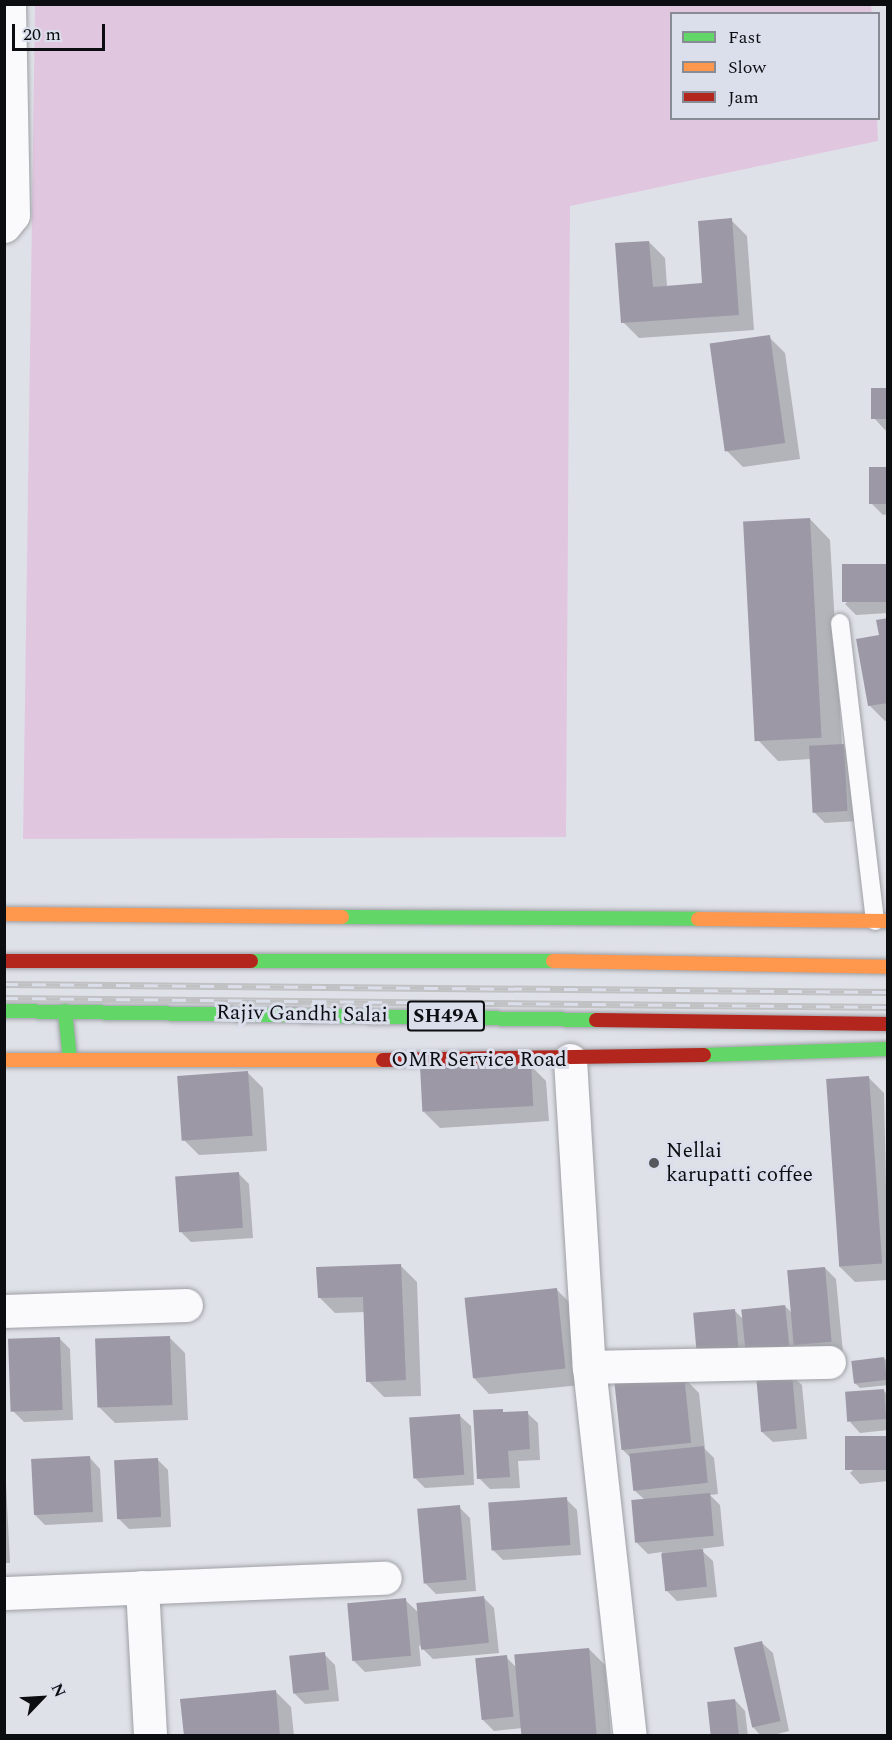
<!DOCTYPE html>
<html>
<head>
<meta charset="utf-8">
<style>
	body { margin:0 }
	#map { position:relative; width:892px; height:1740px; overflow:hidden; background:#dfe1e8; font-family:Spectral,serif }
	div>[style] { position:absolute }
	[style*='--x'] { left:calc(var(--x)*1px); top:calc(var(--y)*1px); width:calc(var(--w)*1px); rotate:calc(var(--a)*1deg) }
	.green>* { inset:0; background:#e1c6e0 }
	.shadow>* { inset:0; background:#0003 }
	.building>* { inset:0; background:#9c98a6; transform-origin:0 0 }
	.roads { filter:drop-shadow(0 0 2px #9ea0a5) drop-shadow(0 0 2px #9ea0a5) }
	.lane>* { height:18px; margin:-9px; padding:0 9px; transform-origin:9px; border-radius:9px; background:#fafafc }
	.street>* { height:33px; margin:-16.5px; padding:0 16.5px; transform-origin:16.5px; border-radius:16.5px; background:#fafafc }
	.fast>* { height:14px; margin:-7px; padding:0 7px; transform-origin:7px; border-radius:7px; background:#63d668 }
	.slow>* { height:14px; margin:-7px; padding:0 7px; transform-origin:7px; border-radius:7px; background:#ff974d }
	.jam>* { height:14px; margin:-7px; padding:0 7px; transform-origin:7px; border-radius:7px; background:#b3261e }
	.rail>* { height:7px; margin-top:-3.5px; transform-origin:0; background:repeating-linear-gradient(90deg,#dbdfec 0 14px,#c0c1c3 0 28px); box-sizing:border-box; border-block:2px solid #c0c1c3 }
	.dots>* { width:16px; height:16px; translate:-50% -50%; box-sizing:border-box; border:3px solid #dbdfec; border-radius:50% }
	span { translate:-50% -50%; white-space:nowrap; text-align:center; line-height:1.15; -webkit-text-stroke:6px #dbdfec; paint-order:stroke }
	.shield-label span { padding:2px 4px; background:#dbdfec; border:2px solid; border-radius:4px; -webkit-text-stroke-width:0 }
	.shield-label { font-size:20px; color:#0c0d11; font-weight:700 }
	.street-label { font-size:21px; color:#0c0d11 }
	.poi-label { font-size:21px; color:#0c0d11 }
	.left { translate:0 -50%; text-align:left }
	.frame { position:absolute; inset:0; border:6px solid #0c0d11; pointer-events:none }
	.legend { position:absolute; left:670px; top:12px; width:210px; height:108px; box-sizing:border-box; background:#dbdfec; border:2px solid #888b94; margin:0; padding:8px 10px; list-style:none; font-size:18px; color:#0c0d11 }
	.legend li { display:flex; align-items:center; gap:12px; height:30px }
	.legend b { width:30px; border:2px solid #888b94 }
	.north { position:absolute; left:12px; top:1668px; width:60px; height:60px; -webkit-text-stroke:4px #dbdfec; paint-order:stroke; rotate:65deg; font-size:16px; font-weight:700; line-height:24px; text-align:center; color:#0c0d11 }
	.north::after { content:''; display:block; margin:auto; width:21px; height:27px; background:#0c0d11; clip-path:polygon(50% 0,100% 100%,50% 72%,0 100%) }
	.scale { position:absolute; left:12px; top:24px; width:93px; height:27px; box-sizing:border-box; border:3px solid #0c0d11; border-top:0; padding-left:8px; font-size:18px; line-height:21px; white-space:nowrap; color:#0c0d11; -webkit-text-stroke:4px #dbdfec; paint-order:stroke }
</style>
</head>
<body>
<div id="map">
	<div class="green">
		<div style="clip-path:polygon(35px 5px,871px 5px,872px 13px,672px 14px,672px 118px,877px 119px,878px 141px,570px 206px,566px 837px,23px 839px)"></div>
	</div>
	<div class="shadow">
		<div style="clip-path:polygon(731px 220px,747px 236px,754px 330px,639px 338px,623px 322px,649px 242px,665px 258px,667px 287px,704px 285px)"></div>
		<div style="clip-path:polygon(769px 337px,785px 353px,800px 459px,743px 467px,727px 451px)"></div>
		<div style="clip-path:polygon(888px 389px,888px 430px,885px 430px,875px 419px)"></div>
		<div style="clip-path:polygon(888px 468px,888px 514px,883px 515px,872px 504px)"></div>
		<div style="clip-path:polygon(810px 519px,830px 540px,842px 746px,854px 757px,858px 821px,825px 823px,814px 812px,811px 759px,778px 761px,758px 740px)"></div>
		<div style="clip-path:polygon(888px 566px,888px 613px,856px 615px,845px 604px)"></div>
		<div style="clip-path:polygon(888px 619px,888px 721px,885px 721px,869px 705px,880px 636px)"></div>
		<div style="clip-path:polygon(530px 1065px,546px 1081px,549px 1121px,440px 1128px,424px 1112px)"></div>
		<div style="clip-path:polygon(247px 1072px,263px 1088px,267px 1151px,199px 1155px,183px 1139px)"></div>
		<div style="clip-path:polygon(868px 1077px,884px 1093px,888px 1280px,855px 1282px,839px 1266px)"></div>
		<div style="clip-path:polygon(238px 1173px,249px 1184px,253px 1238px,191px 1242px,180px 1231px)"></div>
		<div style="clip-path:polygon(401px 1266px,417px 1282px,421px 1396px,384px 1397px,368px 1381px,365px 1312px,335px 1313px,319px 1297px)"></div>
		<div style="clip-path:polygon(825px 1268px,836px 1279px,843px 1353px,710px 1365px,734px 1310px,744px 1320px,785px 1306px,793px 1314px)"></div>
		<div style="clip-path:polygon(556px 1289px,572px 1305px,581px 1385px,489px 1394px,474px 1378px)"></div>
		<div style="clip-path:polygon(169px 1337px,185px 1353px,188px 1420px,115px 1423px,99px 1407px)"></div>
		<div style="clip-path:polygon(59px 1338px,70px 1349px,73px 1420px,24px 1422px,13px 1411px)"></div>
		<div style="clip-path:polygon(884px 1358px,888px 1362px,888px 1385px,860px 1388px,855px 1383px)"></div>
		<div style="clip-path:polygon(791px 1375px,802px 1385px,807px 1439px,773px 1442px,762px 1432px)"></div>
		<div style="clip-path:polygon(683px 1377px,699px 1393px,705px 1449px,714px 1458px,718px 1494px,710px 1495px,720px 1505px,724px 1546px,700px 1549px,713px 1561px,717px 1597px,677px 1601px,666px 1590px,662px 1552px,648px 1554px,637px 1543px,645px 1500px,634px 1490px,631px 1458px,622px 1449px)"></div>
		<div style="clip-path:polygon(883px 1390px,888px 1395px,888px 1430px,860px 1433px,850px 1422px)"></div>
		<div style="clip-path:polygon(527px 1413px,538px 1423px,540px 1460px,518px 1461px,520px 1488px,490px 1489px,479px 1478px)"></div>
		<div style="clip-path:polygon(460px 1416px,471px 1426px,474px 1485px,425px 1488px,414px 1477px)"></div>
		<div style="clip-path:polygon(888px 1438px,888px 1481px,860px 1484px,850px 1473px)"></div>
		<div style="clip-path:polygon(4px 1444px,10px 1563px,4px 1563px)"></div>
		<div style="clip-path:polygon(90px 1458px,100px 1469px,103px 1522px,45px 1525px,34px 1514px)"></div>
		<div style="clip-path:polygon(157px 1459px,168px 1470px,171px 1527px,129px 1529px,118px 1518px)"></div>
		<div style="clip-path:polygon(566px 1499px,577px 1510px,581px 1555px,503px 1560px,492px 1549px)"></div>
		<div style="clip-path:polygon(459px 1507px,470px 1518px,476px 1591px,436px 1594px,425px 1583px)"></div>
		<div style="clip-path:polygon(483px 1597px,494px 1608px,499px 1653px,433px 1659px,419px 1645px,421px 1666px,365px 1672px,354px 1661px,405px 1600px,419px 1613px)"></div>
		<div style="clip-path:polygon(762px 1643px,773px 1653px,789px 1731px,770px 1736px,761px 1736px,752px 1726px)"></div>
		<div style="clip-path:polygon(589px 1649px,605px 1665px,611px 1736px,526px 1736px,523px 1728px,494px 1731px,483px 1720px,506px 1657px,516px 1667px)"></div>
		<div style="clip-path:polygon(324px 1654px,335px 1665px,339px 1701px,305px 1704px,294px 1693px)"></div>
		<div style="clip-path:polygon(275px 1691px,291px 1707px,294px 1736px,185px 1736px)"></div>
		<div style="clip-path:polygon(735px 1700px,745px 1711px,748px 1736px,712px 1736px)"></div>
	</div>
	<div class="building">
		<div style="clip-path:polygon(732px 218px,739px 315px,621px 323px,615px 243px,649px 241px,653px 287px,702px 283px,698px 221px)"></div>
		<div style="left:770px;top:335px;width:109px;height:61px;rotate:82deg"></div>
		<div style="left:888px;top:388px;width:31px;height:17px;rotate:90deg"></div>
		<div style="left:888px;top:467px;width:37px;height:19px;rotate:90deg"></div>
		<div style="left:810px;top:518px;width:220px;height:67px;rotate:87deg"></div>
		<div style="left:888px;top:564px;width:38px;height:46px;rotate:90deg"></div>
		<div style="clip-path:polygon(888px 618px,888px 703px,868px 706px,856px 639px,879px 635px,876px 620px)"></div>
		<div style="left:844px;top:744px;width:67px;height:35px;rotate:87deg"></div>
		<div style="left:531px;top:1063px;width:43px;height:111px;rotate:87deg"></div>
		<div style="left:248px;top:1071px;width:65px;height:71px;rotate:86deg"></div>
		<div style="left:869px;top:1076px;width:188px;height:43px;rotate:86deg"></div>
		<div style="left:239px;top:1172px;width:56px;height:64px;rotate:86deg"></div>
		<div style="clip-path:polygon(401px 1264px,406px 1380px,366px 1382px,363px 1297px,318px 1298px,316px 1267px)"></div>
		<div style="left:825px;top:1267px;width:75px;height:38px;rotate:85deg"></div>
		<div style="left:557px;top:1288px;width:81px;height:93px;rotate:84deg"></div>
		<div style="left:785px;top:1305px;width:41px;height:44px;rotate:84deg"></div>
		<div style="left:735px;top:1309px;width:42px;height:42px;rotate:85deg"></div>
		<div style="left:170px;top:1336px;width:69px;height:75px;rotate:88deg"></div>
		<div style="left:60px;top:1337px;width:73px;height:52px;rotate:88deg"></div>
		<div style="left:884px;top:1357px;width:23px;height:33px;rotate:83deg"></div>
		<div style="left:792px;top:1373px;width:56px;height:36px;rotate:85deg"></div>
		<div style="left:684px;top:1375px;width:68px;height:70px;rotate:84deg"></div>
		<div style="left:884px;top:1389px;width:30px;height:39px;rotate:86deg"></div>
		<div style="clip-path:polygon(503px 1409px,503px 1412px,528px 1411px,530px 1449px,508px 1451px,510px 1477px,477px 1479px,473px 1410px)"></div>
		<div style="left:460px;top:1414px;width:61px;height:51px;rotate:86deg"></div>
		<div style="left:888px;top:1436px;width:34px;height:43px;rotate:90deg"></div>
		<div style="left:704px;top:1446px;width:37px;height:75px;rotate:84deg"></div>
		<div style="left:90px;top:1456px;width:56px;height:59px;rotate:87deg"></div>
		<div style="left:158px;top:1458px;width:59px;height:44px;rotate:87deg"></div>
		<div style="left:710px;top:1493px;width:43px;height:79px;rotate:85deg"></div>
		<div style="left:567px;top:1497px;width:48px;height:79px;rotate:86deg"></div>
		<div style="left:460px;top:1505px;width:75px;height:43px;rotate:85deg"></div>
		<div style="left:703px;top:1549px;width:38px;height:42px;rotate:84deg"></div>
		<div style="left:484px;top:1596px;width:47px;height:68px;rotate:84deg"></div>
		<div style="left:406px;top:1598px;width:58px;height:59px;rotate:85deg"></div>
		<div style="left:762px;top:1641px;width:82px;height:29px;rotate:77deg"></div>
		<div style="left:589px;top:1648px;width:88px;height:75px;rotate:85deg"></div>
		<div style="left:325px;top:1652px;width:38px;height:36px;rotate:84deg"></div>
		<div style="left:507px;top:1655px;width:62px;height:32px;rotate:84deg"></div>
		<div style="clip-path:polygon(276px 1690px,280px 1736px,184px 1736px,180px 1699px)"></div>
		<div style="left:735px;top:1699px;width:37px;height:28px;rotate:84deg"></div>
	</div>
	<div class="roads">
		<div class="lane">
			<div style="--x:840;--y:623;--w:300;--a:83.3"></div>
		</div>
		<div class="street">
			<div style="--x:4;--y:226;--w:14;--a:-51"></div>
			<div style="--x:13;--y:215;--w:211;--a:-91.1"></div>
			<div style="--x:570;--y:1060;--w:308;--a:86.5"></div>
			<div style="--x:589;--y:1367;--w:371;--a:83.7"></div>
			<div style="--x:4;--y:1311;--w:182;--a:-1.9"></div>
			<div style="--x:589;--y:1367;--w:240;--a:-1.2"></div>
			<div style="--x:142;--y:1587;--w:149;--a:86.9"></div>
			<div style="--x:4;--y:1593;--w:381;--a:-2.3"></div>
		</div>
		<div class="fast">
			<div style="--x:342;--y:917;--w:356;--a:0.3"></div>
			<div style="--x:251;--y:961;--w:302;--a:0"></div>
			<div style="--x:4;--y:1011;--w:592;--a:0.87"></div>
			<div style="--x:65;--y:1011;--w:49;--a:84.2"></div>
			<div style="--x:704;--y:1055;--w:184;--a:-1.9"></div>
		</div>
		<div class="slow">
			<div style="--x:4;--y:914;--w:338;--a:0.5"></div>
			<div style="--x:698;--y:919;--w:190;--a:0.6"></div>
			<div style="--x:553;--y:961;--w:335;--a:1"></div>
			<div style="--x:4;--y:1060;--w:379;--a:0"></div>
		</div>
		<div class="jam">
			<div style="--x:4;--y:961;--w:247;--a:0"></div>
			<div style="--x:596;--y:1020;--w:292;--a:0.8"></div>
			<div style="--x:383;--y:1060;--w:321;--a:-0.9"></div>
		</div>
	</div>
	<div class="rail">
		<div style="--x:4;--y:984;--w:884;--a:0.52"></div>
		<div style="--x:4;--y:998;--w:884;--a:0.58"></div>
	</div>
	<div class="dots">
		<div style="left:654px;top:1163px;background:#56575c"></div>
	</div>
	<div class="shield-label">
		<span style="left:446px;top:1016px">SH49A</span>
	</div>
	<div class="street-label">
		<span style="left:302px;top:1014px;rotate:1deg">Rajiv Gandhi Salai</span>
		<span style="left:479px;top:1060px">OMR Service Road</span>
	</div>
	<div class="poi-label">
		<span class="left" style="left:666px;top:1163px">Nellai<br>karupatti coffee</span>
	</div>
	<div class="frame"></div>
	<ul class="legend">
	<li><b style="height:8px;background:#63d668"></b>Fast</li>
	<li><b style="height:8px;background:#ff974d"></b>Slow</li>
	<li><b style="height:8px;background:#b3261e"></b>Jam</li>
	</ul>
	<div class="north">N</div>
	<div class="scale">20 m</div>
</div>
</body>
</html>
